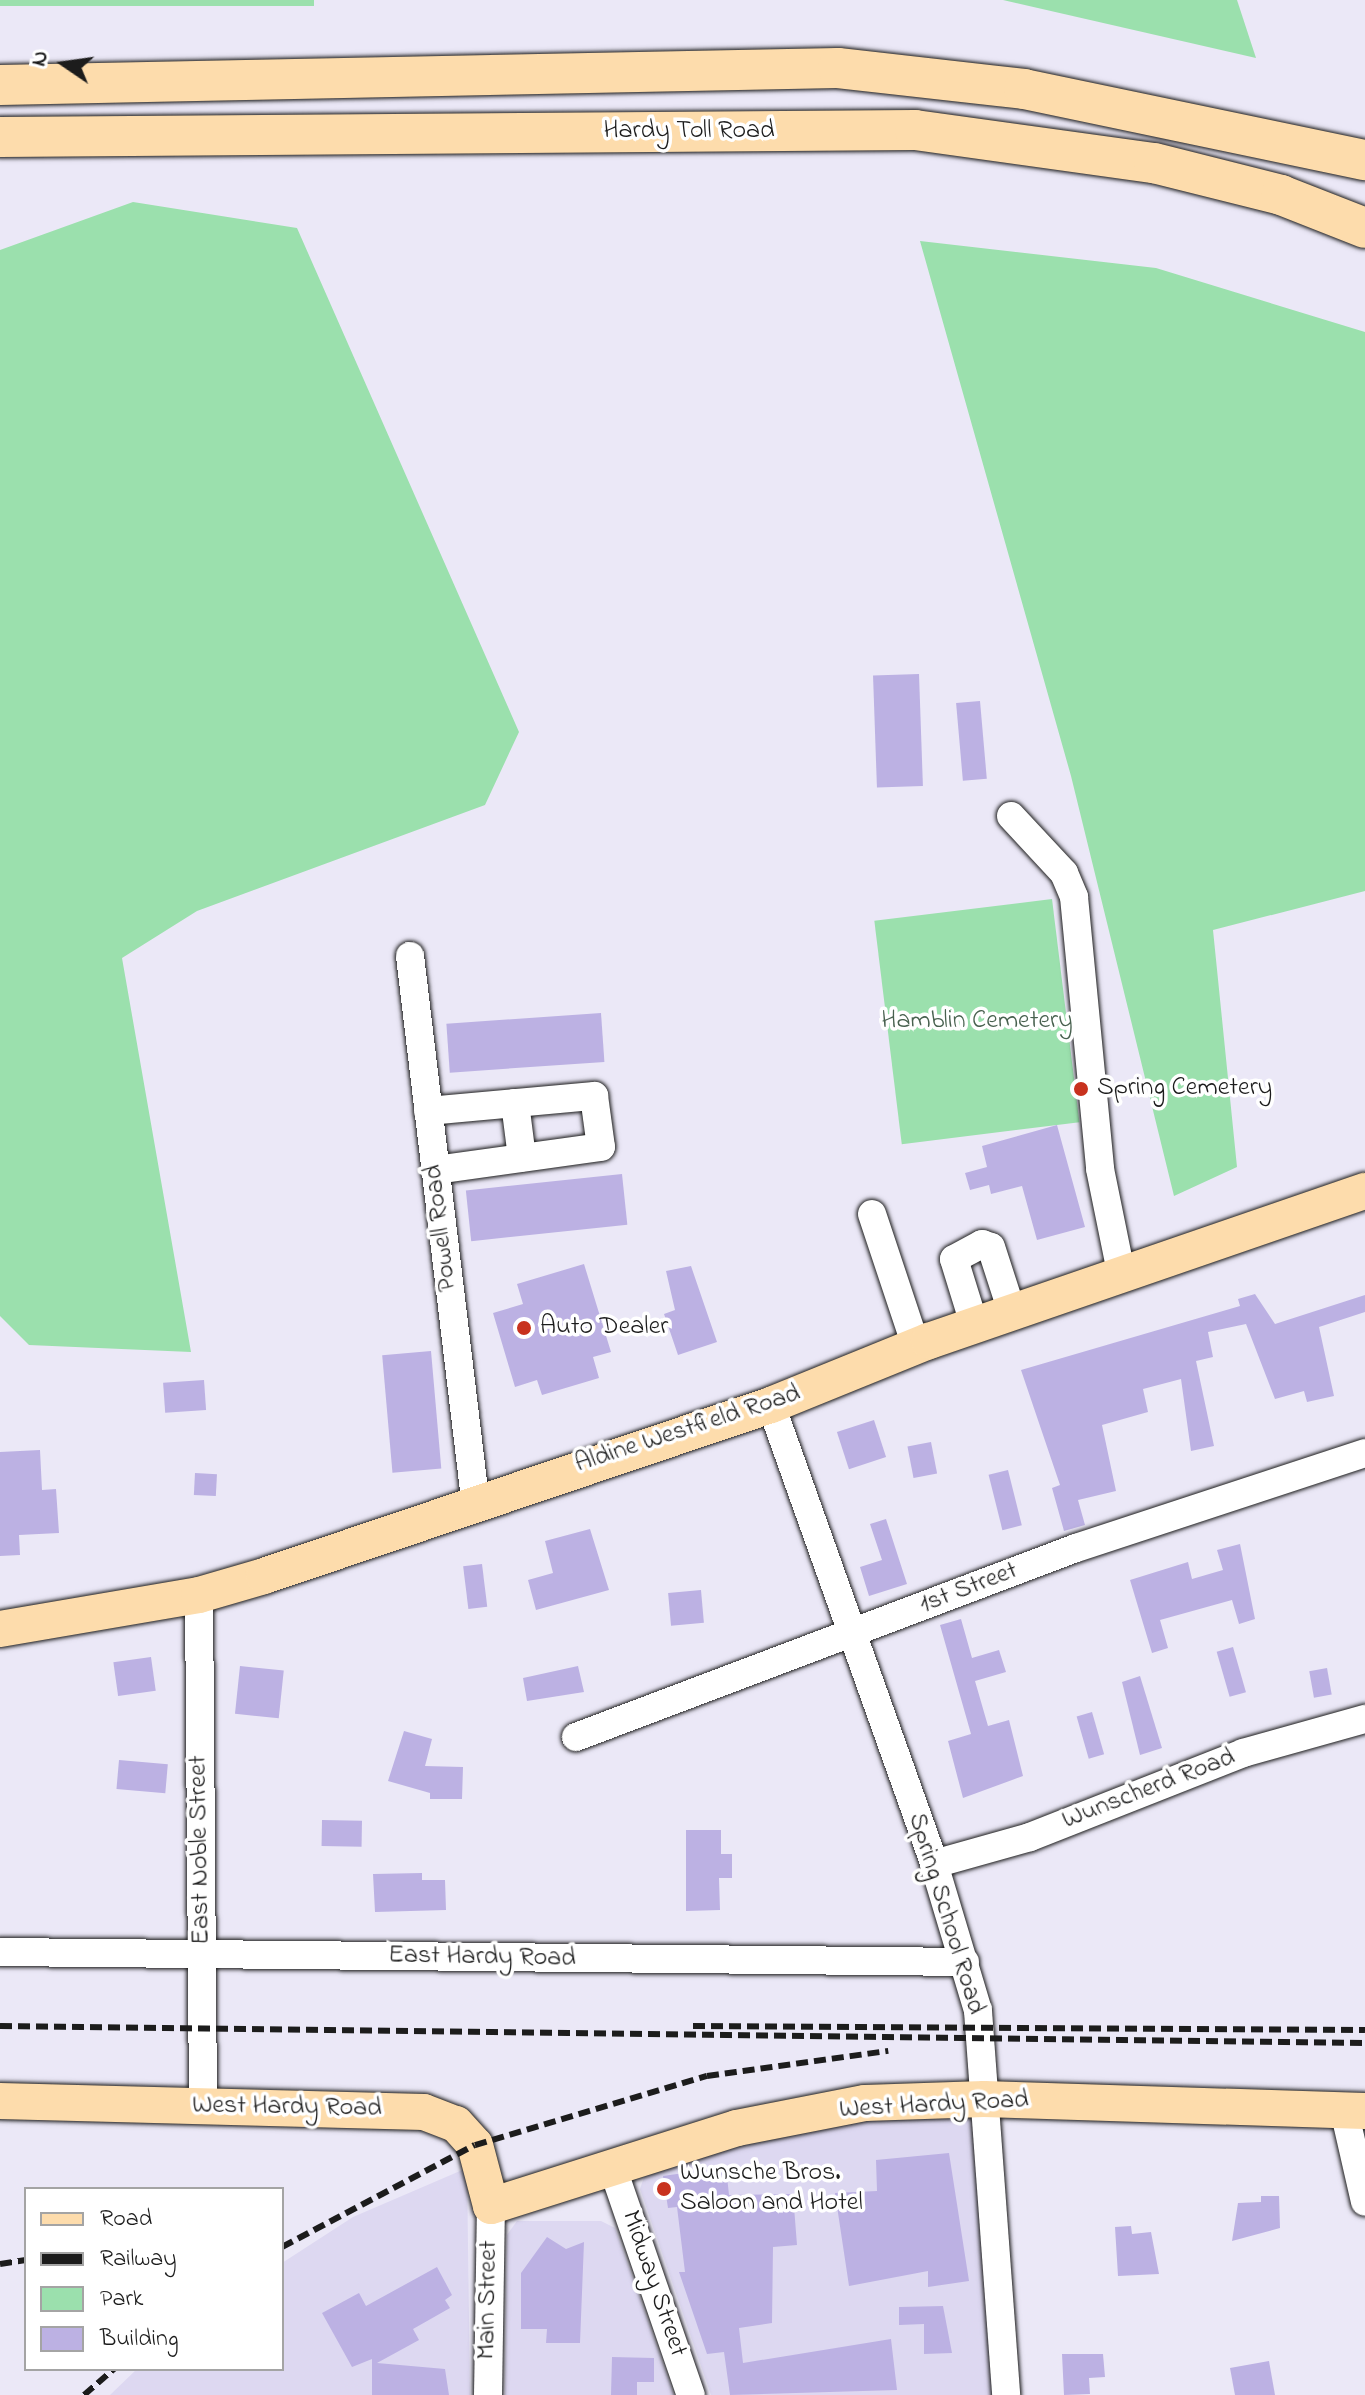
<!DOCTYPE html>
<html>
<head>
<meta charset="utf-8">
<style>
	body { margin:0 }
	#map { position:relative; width:1365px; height:2395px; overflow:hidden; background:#ebe8f7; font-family:"Indie Flower",sans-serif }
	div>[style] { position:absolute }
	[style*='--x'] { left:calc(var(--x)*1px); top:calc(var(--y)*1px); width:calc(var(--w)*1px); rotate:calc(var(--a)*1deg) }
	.built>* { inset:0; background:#ddd8f1 }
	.green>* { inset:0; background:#9be0ad; transform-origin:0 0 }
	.building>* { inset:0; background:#bcb1e3; transform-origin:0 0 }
	.roads { filter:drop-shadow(0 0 2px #1c1c1c) drop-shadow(0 0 2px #1c1c1c) }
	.minor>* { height:28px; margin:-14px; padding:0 14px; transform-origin:14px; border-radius:14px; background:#fff }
	.major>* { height:36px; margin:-18px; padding:0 18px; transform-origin:18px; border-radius:18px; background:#fddcac }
	.highway>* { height:40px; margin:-20px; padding:0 20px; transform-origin:20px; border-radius:20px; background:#fddcac }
	.rail>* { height:6px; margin-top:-3px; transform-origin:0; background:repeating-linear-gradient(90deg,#1c1c1c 0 12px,transparent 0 18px) }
	.dots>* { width:22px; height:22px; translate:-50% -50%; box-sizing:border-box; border:4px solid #fff; border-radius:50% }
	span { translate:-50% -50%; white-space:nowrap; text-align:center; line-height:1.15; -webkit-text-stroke:7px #fff; paint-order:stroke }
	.street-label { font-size:26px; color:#1c1c1c }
	.park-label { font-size:26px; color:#48614f }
	.poi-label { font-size:26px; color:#1c1c1c }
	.left { translate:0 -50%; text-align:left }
	.legend { position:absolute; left:24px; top:2187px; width:260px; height:184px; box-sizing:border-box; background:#fff; border:2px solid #a4a4a4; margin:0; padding:10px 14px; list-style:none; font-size:24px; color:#1c1c1c }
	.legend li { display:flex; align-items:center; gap:16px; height:40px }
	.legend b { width:40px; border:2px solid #a4a4a4 }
	.north { position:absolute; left:24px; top:24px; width:80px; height:80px; -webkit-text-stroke:6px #fff; paint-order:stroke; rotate:283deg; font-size:22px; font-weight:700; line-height:32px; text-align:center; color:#1c1c1c }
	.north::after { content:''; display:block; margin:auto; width:28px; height:36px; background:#1c1c1c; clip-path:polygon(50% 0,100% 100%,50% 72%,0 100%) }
</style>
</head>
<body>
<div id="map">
	<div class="built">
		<div style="clip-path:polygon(962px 2114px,973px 2117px,998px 2395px,711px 2395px,640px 2189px,644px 2177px,719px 2148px,849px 2120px)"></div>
		<div style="clip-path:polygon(467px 2168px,470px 2395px,110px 2395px,137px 2369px,282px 2369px,282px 2263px,353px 2217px)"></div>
		<div style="clip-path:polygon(517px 2221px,601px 2221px,615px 2228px,674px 2395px,505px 2395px,507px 2235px)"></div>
	</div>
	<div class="green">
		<div style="left:0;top:0;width:314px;height:6px"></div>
		<div style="clip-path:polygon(1003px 0,1237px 0,1256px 58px)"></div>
		<div style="clip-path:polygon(133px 202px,297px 228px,519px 732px,485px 805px,197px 911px,122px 958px,191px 1352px,29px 1345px,0 1316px,0 250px)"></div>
		<div style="clip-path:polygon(920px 241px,1156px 268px,1365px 332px,1365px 891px,1213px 930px,1237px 1167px,1174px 1196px,1071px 776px)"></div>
		<div style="left:1052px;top:899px;width:225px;height:179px;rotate:83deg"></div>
	</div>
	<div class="building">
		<div style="left:919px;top:674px;width:112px;height:46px;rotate:88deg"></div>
		<div style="left:980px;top:701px;width:78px;height:24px;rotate:85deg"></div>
		<div style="left:601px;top:1013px;width:49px;height:155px;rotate:86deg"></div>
		<div style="clip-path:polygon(1057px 1125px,1085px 1227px,1037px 1240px,1022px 1186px,991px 1194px,989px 1185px,970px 1190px,965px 1173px,987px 1167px,982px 1146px)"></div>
		<div style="left:622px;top:1174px;width:51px;height:157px;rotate:84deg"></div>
		<div style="clip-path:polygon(584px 1264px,611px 1352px,593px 1357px,599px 1378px,542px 1395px,537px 1380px,515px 1387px,493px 1313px,523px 1304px,517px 1284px)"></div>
		<div style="clip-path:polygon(691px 1266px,717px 1342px,678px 1355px,664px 1314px,675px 1310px,666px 1271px)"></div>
		<div style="clip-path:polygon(1255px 1294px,1275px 1324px,1365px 1295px,1365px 1312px,1319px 1327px,1334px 1396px,1307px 1402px,1304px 1391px,1275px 1399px,1246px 1324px,1208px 1332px,1213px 1357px,1196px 1361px,1214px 1446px,1191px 1451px,1181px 1379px,1143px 1389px,1148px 1412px,1102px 1425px,1116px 1491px,1078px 1500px,1085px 1525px,1064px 1531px,1052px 1488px,1060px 1485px,1021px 1370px,1240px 1306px,1238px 1299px)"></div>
		<div style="left:431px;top:1351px;width:118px;height:49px;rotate:85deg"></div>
		<div style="left:204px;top:1380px;width:30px;height:41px;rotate:86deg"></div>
		<div style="left:874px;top:1420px;width:39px;height:39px;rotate:72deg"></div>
		<div style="left:931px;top:1442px;width:32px;height:24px;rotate:79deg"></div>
		<div style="clip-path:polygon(40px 1450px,42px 1490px,56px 1489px,59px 1533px,19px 1535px,20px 1555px,0 1556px,0 1452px)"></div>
		<div style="left:1008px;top:1470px;width:57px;height:20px;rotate:76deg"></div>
		<div style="left:195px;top:1473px;width:22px;height:22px;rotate:3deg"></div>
		<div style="clip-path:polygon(886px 1519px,907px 1584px,869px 1596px,860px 1567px,882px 1560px,870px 1524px)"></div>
		<div style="clip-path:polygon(590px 1529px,609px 1590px,536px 1610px,528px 1580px,553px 1573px,545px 1541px)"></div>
		<div style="clip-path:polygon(1240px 1544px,1255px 1619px,1239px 1624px,1232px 1600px,1160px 1620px,1168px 1648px,1152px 1653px,1130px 1580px,1188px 1562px,1192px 1579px,1223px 1570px,1217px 1550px)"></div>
		<div style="left:482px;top:1564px;width:43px;height:19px;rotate:83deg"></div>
		<div style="left:701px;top:1590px;width:33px;height:33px;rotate:85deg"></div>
		<div style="clip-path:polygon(961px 1619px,972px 1658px,999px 1650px,1006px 1672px,975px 1681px,988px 1726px,1009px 1720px,1023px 1776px,963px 1798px,948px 1741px,971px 1734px,940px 1625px)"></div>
		<div style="left:1233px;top:1647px;width:47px;height:17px;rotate:74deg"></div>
		<div style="left:151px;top:1657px;width:34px;height:38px;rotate:82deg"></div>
		<div style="left:240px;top:1666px;width:44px;height:48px;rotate:6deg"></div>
		<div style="clip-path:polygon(578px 1666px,584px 1692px,527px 1701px,523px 1678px)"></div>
		<div style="left:1327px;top:1668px;width:27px;height:18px;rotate:80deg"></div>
		<div style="clip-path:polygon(1140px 1676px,1162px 1748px,1140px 1755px,1122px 1682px)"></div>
		<div style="left:1092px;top:1712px;width:44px;height:16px;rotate:74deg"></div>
		<div style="clip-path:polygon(404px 1731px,432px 1739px,425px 1766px,463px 1767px,462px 1799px,430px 1799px,430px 1793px,388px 1781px)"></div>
		<div style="left:119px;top:1760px;width:49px;height:29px;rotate:5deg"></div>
		<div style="left:322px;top:1820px;width:40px;height:26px;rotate:1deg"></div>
		<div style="clip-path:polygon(686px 1830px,721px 1830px,721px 1854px,732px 1854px,732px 1878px,719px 1878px,720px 1910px,686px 1911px)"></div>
		<div style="clip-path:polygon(422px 1873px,422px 1880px,445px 1880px,446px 1910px,375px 1912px,373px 1874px)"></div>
		<div style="clip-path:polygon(949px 2153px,969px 2281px,928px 2287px,928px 2271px,849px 2286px,835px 2193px,877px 2191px,876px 2160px)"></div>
		<div style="clip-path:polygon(726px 2167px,729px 2195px,793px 2194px,797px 2245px,773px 2247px,772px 2323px,739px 2328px,743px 2363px,891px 2339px,897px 2390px,730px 2395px,724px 2352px,707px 2354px,679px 2272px,685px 2272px,677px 2207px,668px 2208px,663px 2176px)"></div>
		<div style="clip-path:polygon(1261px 2196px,1279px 2196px,1280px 2228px,1232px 2241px,1238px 2203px,1261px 2202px)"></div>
		<div style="clip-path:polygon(1131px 2226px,1132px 2234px,1151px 2232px,1159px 2274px,1118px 2276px,1115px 2227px)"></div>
		<div style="clip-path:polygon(547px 2237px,566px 2249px,584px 2242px,580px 2343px,546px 2343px,547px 2329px,521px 2329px,521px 2273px)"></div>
		<div style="clip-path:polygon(437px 2267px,452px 2295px,445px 2300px,450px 2308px,413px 2329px,419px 2340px,377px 2363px,445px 2369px,449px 2395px,372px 2395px,372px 2359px,352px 2367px,322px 2313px,359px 2293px,366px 2306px)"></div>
		<div style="clip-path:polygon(943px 2306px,952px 2353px,924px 2354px,924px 2324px,899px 2325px,899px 2307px)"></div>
		<div style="clip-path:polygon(1062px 2354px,1103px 2354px,1105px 2377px,1089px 2378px,1090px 2394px,1064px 2395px)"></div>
		<div style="clip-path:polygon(612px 2357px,654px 2358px,654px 2382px,637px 2382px,637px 2395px,611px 2395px)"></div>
		<div style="clip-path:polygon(1269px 2361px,1275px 2395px,1235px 2395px,1230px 2368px)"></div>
	</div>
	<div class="roads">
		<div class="minor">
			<div style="--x:1011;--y:816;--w:78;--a:47.1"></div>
			<div style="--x:1064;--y:873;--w:26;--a:67"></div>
			<div style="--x:1074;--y:897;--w:273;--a:84.5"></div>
			<div style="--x:1100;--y:1169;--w:110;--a:78.5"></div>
			<div style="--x:410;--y:956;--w:547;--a:83.17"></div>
			<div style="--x:515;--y:1103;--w:55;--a:82.7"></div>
			<div style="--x:428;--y:1111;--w:167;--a:-5.2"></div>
			<div style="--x:594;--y:1096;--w:51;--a:82.2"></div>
			<div style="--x:601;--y:1147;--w:168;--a:172.1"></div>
			<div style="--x:872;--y:1214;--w:139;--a:71.6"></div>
			<div style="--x:975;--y:1327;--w:71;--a:-107.2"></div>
			<div style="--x:954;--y:1259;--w:32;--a:-28"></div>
			<div style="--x:982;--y:1244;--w:9;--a:18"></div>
			<div style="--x:991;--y:1247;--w:71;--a:72.1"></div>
			<div style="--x:771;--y:1405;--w:487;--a:70.4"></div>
			<div style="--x:934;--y:1864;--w:153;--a:73.3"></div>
			<div style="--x:978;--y:2011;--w:385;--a:85.8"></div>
			<div style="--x:199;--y:1595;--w:510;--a:89.55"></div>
			<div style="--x:576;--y:1737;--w:535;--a:-20.71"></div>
			<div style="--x:1076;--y:1548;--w:304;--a:-18.2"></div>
			<div style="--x:934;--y:1864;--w:100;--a:-15.7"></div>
			<div style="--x:1030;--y:1837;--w:229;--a:-21.5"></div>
			<div style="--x:1243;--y:1753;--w:127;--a:-15.6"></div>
			<div style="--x:0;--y:1952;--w:965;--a:0.59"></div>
			<div style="--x:1344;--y:2110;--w:94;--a:77.1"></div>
			<div style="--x:614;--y:2172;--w:236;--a:71"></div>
			<div style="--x:488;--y:2395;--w:189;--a:-89.1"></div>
		</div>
		<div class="major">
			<div style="--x:0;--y:1629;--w:202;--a:-9.7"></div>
			<div style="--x:199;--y:1595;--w:68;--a:-16.3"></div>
			<div style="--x:264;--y:1576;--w:535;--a:-18.64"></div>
			<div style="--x:771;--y:1405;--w:170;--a:-22.1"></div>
			<div style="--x:929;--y:1341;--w:461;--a:-19"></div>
			<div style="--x:0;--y:2101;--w:424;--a:1.5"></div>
			<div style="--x:424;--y:2112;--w:34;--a:21"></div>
			<div style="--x:456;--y:2124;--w:28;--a:48"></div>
			<div style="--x:475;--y:2145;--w:63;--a:75.3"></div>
			<div style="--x:491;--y:2206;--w:258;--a:-17.6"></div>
			<div style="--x:737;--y:2128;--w:130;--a:-11.1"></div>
			<div style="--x:865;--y:2103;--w:119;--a:-1.9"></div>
			<div style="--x:984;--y:2099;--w:381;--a:1.8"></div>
		</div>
		<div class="highway">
			<div style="--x:0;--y:85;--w:838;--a:-1.16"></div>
			<div style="--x:838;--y:68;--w:187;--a:6.4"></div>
			<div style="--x:1024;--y:89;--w:348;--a:11.8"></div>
			<div style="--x:0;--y:137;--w:915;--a:-0.44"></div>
			<div style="--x:915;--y:130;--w:241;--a:7.9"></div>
			<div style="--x:1154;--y:163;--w:131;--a:14.1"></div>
			<div style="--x:1281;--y:195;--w:90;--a:21.4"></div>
		</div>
	</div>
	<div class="rail">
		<div style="--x:0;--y:2026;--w:1365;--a:0.71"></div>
		<div style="--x:693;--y:2026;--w:672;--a:0.34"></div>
		<div style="--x:282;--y:2247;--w:218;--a:-27.9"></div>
		<div style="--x:475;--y:2145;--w:242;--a:-16.6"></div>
		<div style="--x:707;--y:2076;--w:183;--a:-7.9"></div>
		<div style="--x:0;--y:2264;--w:26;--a:-9"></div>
		<div style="--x:84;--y:2395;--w:40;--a:-41"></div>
	</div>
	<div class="dots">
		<div style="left:1081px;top:1089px;background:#c8321e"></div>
		<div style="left:524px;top:1328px;background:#c8321e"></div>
		<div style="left:664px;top:2189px;background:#c8321e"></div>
	</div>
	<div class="street-label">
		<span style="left:689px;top:132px">Hardy Toll Road</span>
		<span style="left:442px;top:1228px;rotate:-97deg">Powell Road</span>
		<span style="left:688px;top:1430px;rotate:-18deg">Aldine Westfield Road</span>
		<span style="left:969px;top:1589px;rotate:-21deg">1st Street</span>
		<span style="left:1149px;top:1790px;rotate:-21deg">Wunscherd Road</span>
		<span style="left:201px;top:1850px;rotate:-91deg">East Noble Street</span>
		<span style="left:945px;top:1914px;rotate:73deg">Spring School Road</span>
		<span style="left:482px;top:1958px;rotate:1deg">East Hardy Road</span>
		<span style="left:934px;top:2106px;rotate:-3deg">West Hardy Road</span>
		<span style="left:287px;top:2108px;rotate:1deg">West Hardy Road</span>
		<span style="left:653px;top:2284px;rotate:71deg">Midway Street</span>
		<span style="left:489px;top:2300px;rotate:-89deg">Main Street</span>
	</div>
	<div class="park-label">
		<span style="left:977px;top:1022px">Hamblin Cemetery</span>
	</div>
	<div class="poi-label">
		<span class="left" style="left:1097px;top:1089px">Spring Cemetery</span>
		<span class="left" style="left:540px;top:1328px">Auto Dealer</span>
		<span class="left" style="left:680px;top:2189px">Wunsche Bros.<br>Saloon and Hotel</span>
	</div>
	<ul class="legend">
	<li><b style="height:10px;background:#fddcac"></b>Road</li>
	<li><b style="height:10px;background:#1c1c1c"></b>Railway</li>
	<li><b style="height:22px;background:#9be0ad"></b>Park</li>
	<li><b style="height:22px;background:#bcb1e3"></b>Building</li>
	</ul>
	<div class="north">N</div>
</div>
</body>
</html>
